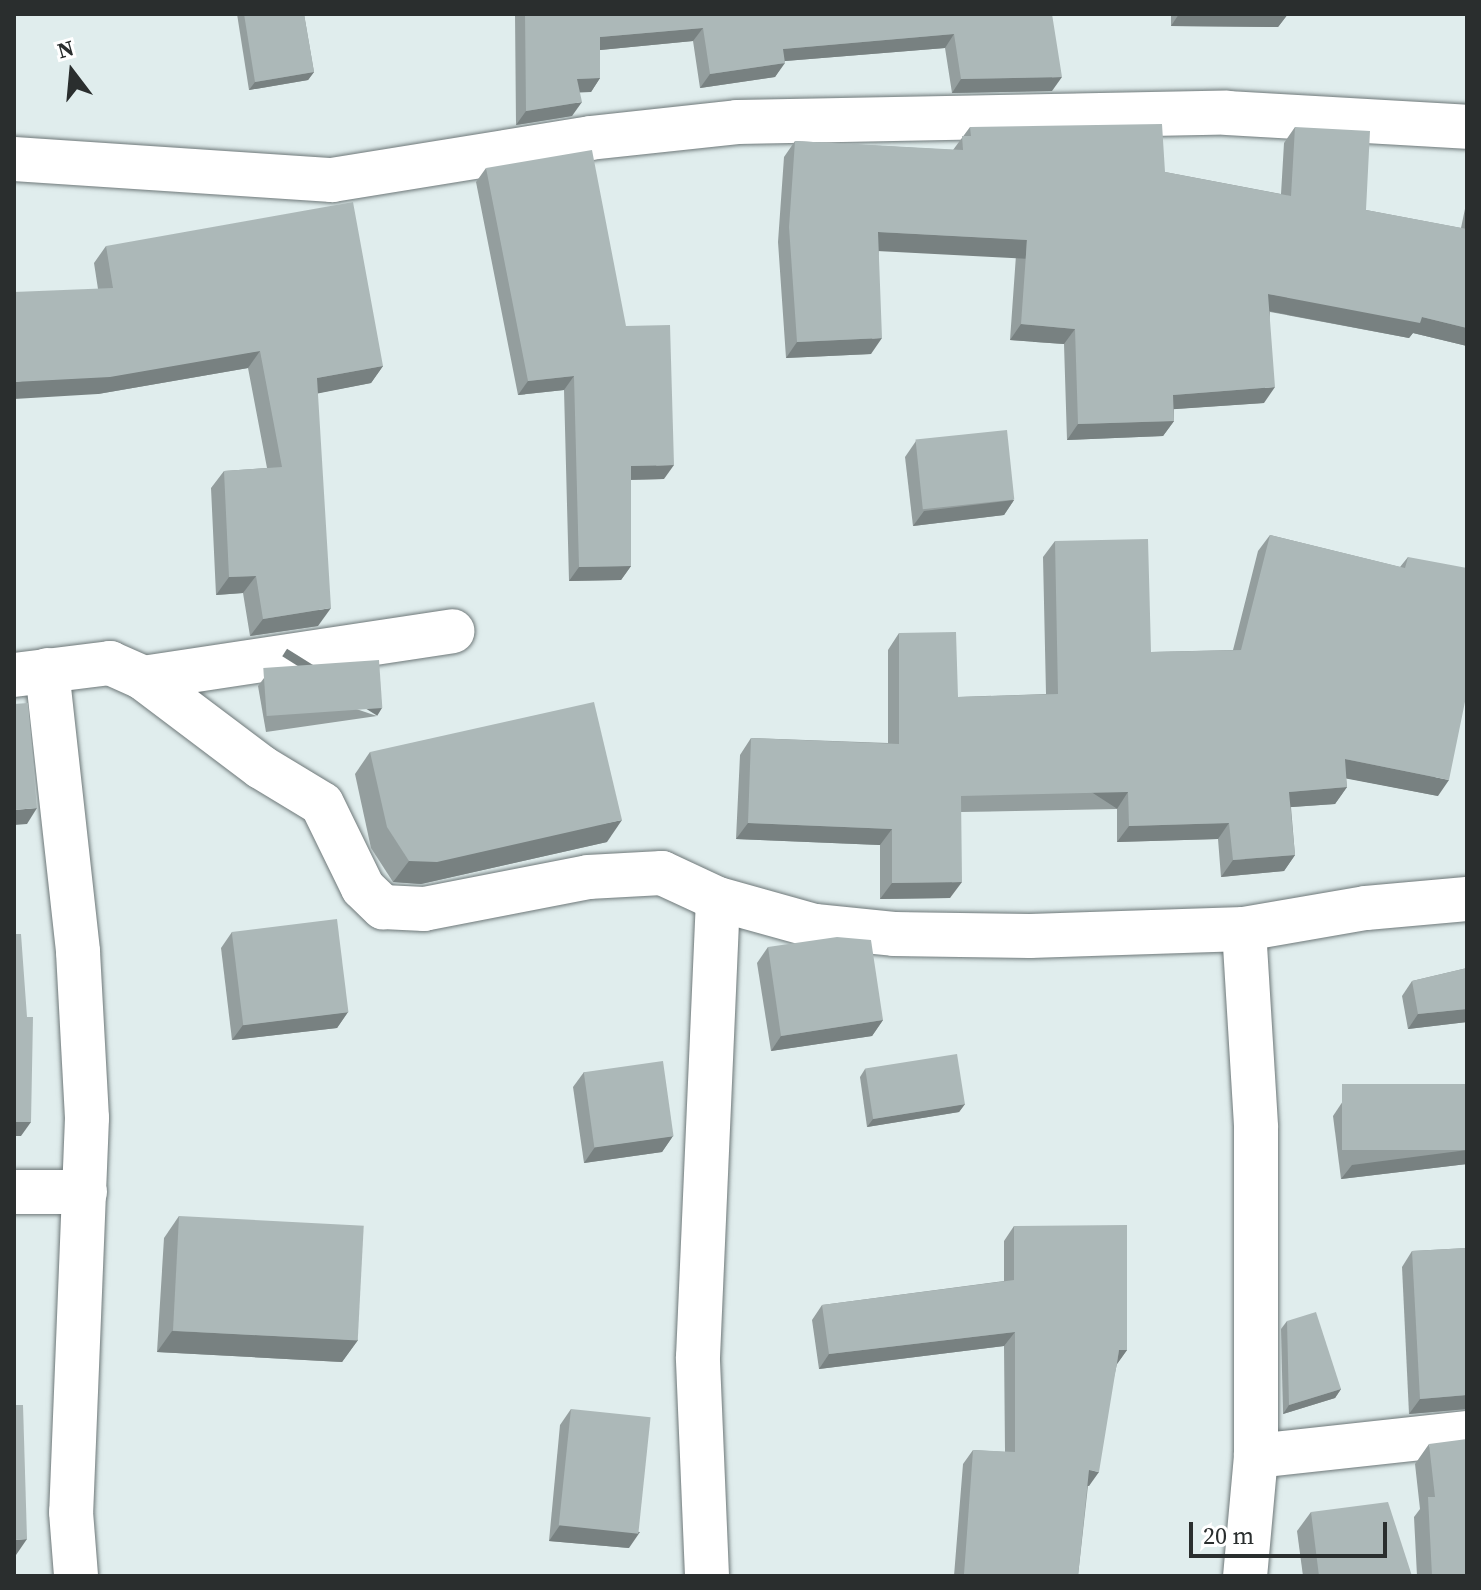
<!DOCTYPE html>
<html>
<head>
<meta charset="utf-8">
<style>
	body { margin:0 }
	#map { position:relative; width:1481px; height:1590px; overflow:hidden; background:#e0eded; font-family:"Source Serif 4",serif }
	div>[style] { position:absolute }
	[style*='--x'] { left:calc(var(--x)*1px); top:calc(var(--y)*1px); width:calc(var(--w)*1px); rotate:calc(var(--a)*1deg) }
	.roads { filter:drop-shadow(0 0 2px #6e7879) drop-shadow(0 0 2px #6e7879) }
	.minor>* { height:44px; margin:-22px; padding:0 22px; transform-origin:22px; border-radius:22px; background:#fff }
	.wall>* { inset:0; background:#949e9e }
	.shaded-wall>* { inset:0; background:#788181; transform-origin:0 0 }
	.building>* { inset:0; background:#acb8b8; transform-origin:0 0 }
	span { translate:-50% -50%; white-space:nowrap; text-align:center; line-height:1.15; -webkit-text-stroke:6px #fff; paint-order:stroke }
	.frame { position:absolute; inset:0; border:16px solid #2a2e2e; pointer-events:none }
	.north { position:absolute; left:32px; top:32px; width:80px; height:80px; -webkit-text-stroke:6px #fff; paint-order:stroke; rotate:344deg; font-size:22px; font-weight:700; line-height:32px; text-align:center; color:#2a2e2e }
	.north::after { content:''; display:block; margin:auto; width:28px; height:36px; background:#2a2e2e; clip-path:polygon(50% 0,100% 100%,50% 72%,0 100%) }
	.scale { position:absolute; left:1189px; top:1522px; width:198px; height:36px; box-sizing:border-box; border:4px solid #2a2e2e; border-top:0; padding-left:10px; font-size:24px; line-height:28px; white-space:nowrap; color:#2a2e2e; -webkit-text-stroke:6px #fff; paint-order:stroke }
</style>
</head>
<body>
<div id="map">
	<div class="roads">
		<div class="minor">
			<div style="--x:14;--y:159;--w:319;--a:3.8"></div>
			<div style="--x:332;--y:180;--w:261;--a:-9.2"></div>
			<div style="--x:590;--y:138;--w:148;--a:-6.2"></div>
			<div style="--x:737;--y:122;--w:490;--a:-1.1"></div>
			<div style="--x:1227;--y:113;--w:240;--a:3.3"></div>
			<div style="--x:47;--y:670;--w:284;--a:83.7"></div>
			<div style="--x:78;--y:952;--w:166;--a:86.9"></div>
			<div style="--x:87;--y:1118;--w:394;--a:92.3"></div>
			<div style="--x:71;--y:1512;--w:64;--a:85.5"></div>
			<div style="--x:14;--y:675;--w:97;--a:-7.1"></div>
			<div style="--x:110;--y:663;--w:36;--a:24"></div>
			<div style="--x:143;--y:678;--w:148;--a:37"></div>
			<div style="--x:261;--y:767;--w:71;--a:31.2"></div>
			<div style="--x:322;--y:804;--w:93;--a:64"></div>
			<div style="--x:363;--y:888;--w:28;--a:44"></div>
			<div style="--x:383;--y:907;--w:41;--a:2.8"></div>
			<div style="--x:424;--y:909;--w:167;--a:-11"></div>
			<div style="--x:588;--y:877;--w:74;--a:-3.1"></div>
			<div style="--x:662;--y:873;--w:62;--a:24.9"></div>
			<div style="--x:718;--y:899;--w:101;--a:15.6"></div>
			<div style="--x:815;--y:926;--w:79;--a:5.8"></div>
			<div style="--x:894;--y:934;--w:136;--a:0.8"></div>
			<div style="--x:1030;--y:936;--w:214;--a:-1.9"></div>
			<div style="--x:1244;--y:929;--w:124;--a:-9.8"></div>
			<div style="--x:1366;--y:908;--w:101;--a:-5.1"></div>
			<div style="--x:143;--y:678;--w:313;--a:-8.6"></div>
			<div style="--x:1244;--y:929;--w:199;--a:86.5"></div>
			<div style="--x:1256;--y:1128;--w:328;--a:90"></div>
			<div style="--x:1256;--y:1456;--w:121;--a:95.2"></div>
			<div style="--x:14;--y:1192;--w:71;--a:0"></div>
			<div style="--x:1256;--y:1456;--w:212;--a:-6.2"></div>
			<div style="--x:707;--y:1576;--w:219;--a:-92.4"></div>
			<div style="--x:698;--y:1357;--w:458;--a:-87.5"></div>
		</div>
	</div>
	<div class="wall">
		<div style="clip-path:polygon(237px 14px,304px 14px,314px 72px,308px 80px,249px 90px)"></div>
		<div style="clip-path:polygon(515px 14px,1052px 14px,1052px 91px,952px 93px,945px 48px,785px 61px,775px 77px,700px 88px,693px 41px,600px 50px,600px 78px,591px 92px,580px 92px,572px 116px,516px 125px)"></div>
		<div style="clip-path:polygon(1171px 14px,1288px 14px,1278px 27px,1171px 26px)"></div>
		<div style="clip-path:polygon(970px 127px,1165px 172px,1281px 194px,1284px 143px,1295px 127px,1366px 210px,1461px 228px,1467px 199px,1467px 346px,1413px 333px,1409px 338px,1270px 312px,1264px 403px,1174px 409px,1174px 421px,1163px 436px,1067px 440px,1064px 344px,1010px 340px,1016px 255px,879px 248px,871px 354px,786px 358px,778px 242px,784px 157px,795px 141px,953px 150px)"></div>
		<div style="clip-path:polygon(486px 168px,664px 479px,631px 480px,631px 566px,621px 580px,569px 581px,564px 390px,518px 395px,476px 182px)"></div>
		<div style="clip-path:polygon(106px 246px,383px 366px,371px 383px,318px 393px,318px 626px,250px 636px,243px 593px,216px 595px,211px 488px,224px 471px,267px 468px,248px 368px,98px 394px,98px 289px,94px 263px)"></div>
		<div style="clip-path:polygon(916px 441px,1014px 500px,1004px 515px,913px 526px,905px 457px)"></div>
		<div style="clip-path:polygon(1270px 535px,1400px 567px,1408px 557px,1438px 796px,1346px 778px,1347px 787px,1335px 804px,1291px 807px,1295px 855px,1284px 871px,1221px 877px,1218px 839px,1117px 842px,1117px 809px,961px 812px,950px 898px,880px 899px,880px 845px,736px 839px,740px 755px,751px 738px,888px 743px,888px 650px,899px 633px,958px 697px,1046px 694px,1043px 557px,1055px 541px,1151px 652px,1233px 650px,1258px 551px)"></div>
		<div style="clip-path:polygon(264px 678px,377px 716px,266px 732px,258px 686px)"></div>
		<div style="clip-path:polygon(370px 752px,607px 842px,421px 884px,393px 882px,371px 848px,355px 774px)"></div>
		<div style="clip-path:polygon(232px 932px,348px 1012px,337px 1028px,232px 1040px,221px 948px)"></div>
		<div style="clip-path:polygon(768px 947px,883px 1020px,872px 1036px,771px 1051px,757px 963px)"></div>
		<div style="clip-path:polygon(1467px 968px,1467px 1022px,1408px 1029px,1402px 996px,1412px 981px)"></div>
		<div style="clip-path:polygon(865px 1069px,965px 1104px,959px 1112px,867px 1127px,860px 1077px)"></div>
		<div style="clip-path:polygon(584px 1072px,673px 1136px,662px 1152px,584px 1163px,573px 1087px)"></div>
		<div style="clip-path:polygon(1467px 1084px,1467px 1164px,1341px 1179px,1333px 1116px,1343px 1101px)"></div>
		<div style="clip-path:polygon(179px 1216px,358px 1340px,342px 1362px,157px 1352px,164px 1238px)"></div>
		<div style="clip-path:polygon(1014px 1226px,1127px 1350px,1117px 1364px,1089px 1486px,1088px 1486px,1078px 1576px,954px 1576px,963px 1464px,973px 1450px,1005px 1452px,1004px 1346px,819px 1369px,812px 1320px,822px 1305px,1004px 1281px,1004px 1241px)"></div>
		<div style="clip-path:polygon(1467px 1248px,1467px 1409px,1409px 1414px,1402px 1267px,1412px 1251px)"></div>
		<div style="clip-path:polygon(1287px 1321px,1341px 1389px,1335px 1398px,1283px 1414px,1281px 1329px)"></div>
		<div style="clip-path:polygon(571px 1409px,629px 1548px,549px 1541px,560px 1425px)"></div>
		<div style="clip-path:polygon(1429px 1444px,1467px 1576px,1417px 1576px,1414px 1517px,1420px 1509px,1415px 1464px)"></div>
		<div style="clip-path:polygon(1311px 1512px,1412px 1576px,1303px 1576px,1297px 1531px)"></div>
	</div>
	<div class="shaded-wall">
		<div style="clip-path:polygon(1179px 14px,1288px 14px,1278px 27px,1171px 26px)"></div>
		<div style="clip-path:polygon(703px 28px,693px 41px,590px 51px,600px 37px)"></div>
		<div style="clip-path:polygon(954px 34px,945px 48px,773px 62px,783px 49px)"></div>
		<div style="clip-path:polygon(785px 63px,775px 77px,700px 88px,710px 74px)"></div>
		<div style="clip-path:polygon(314px 72px,308px 80px,249px 90px,255px 82px)"></div>
		<div style="clip-path:polygon(1062px 77px,1052px 91px,952px 93px,961px 79px)"></div>
		<div style="clip-path:polygon(600px 78px,591px 92px,568px 93px,577px 79px)"></div>
		<div style="clip-path:polygon(582px 102px,572px 116px,516px 125px,526px 111px)"></div>
		<div style="left:878px;top:232px;width:149px;height:19px;rotate:3deg"></div>
		<div style="clip-path:polygon(1268px 294px,1422px 317px,1467px 328px,1467px 346px,1413px 333px,1409px 338px,1258px 309px)"></div>
		<div style="clip-path:polygon(1021px 324px,1075px 329px,1064px 344px,1010px 340px)"></div>
		<div style="clip-path:polygon(882px 338px,871px 354px,786px 358px,797px 342px)"></div>
		<div style="clip-path:polygon(260px 351px,248px 368px,98px 394px,14px 399px,14px 382px)"></div>
		<div style="clip-path:polygon(383px 366px,371px 383px,305px 396px,317px 378px)"></div>
		<div style="clip-path:polygon(574px 376px,564px 390px,518px 395px,528px 381px)"></div>
		<div style="clip-path:polygon(1275px 387px,1264px 403px,1162px 410px,1173px 395px)"></div>
		<div style="clip-path:polygon(1174px 421px,1163px 436px,1067px 440px,1078px 424px)"></div>
		<div style="clip-path:polygon(674px 465px,664px 479px,621px 480px,631px 466px)"></div>
		<div style="clip-path:polygon(1014px 500px,1004px 515px,913px 526px,924px 511px)"></div>
		<div style="clip-path:polygon(631px 566px,621px 580px,569px 581px,579px 567px)"></div>
		<div style="clip-path:polygon(256px 576px,243px 593px,216px 595px,229px 577px)"></div>
		<div style="clip-path:polygon(331px 608px,318px 626px,250px 636px,263px 619px)"></div>
		<div style="left:382px;top:708px;width:9px;height:112px;rotate:122deg"></div>
		<div style="clip-path:polygon(1345px 759px,1449px 780px,1438px 796px,1333px 776px)"></div>
		<div style="clip-path:polygon(1347px 787px,1335px 804px,1278px 808px,1289px 792px)"></div>
		<div style="left:1128px;top:792px;width:20px;height:167px;rotate:123deg"></div>
		<div style="clip-path:polygon(37px 808px,27px 824px,14px 825px,14px 810px)"></div>
		<div style="clip-path:polygon(622px 820px,607px 842px,421px 884px,393px 882px,409px 861px)"></div>
		<div style="clip-path:polygon(748px 823px,892px 829px,880px 845px,736px 839px)"></div>
		<div style="clip-path:polygon(1229px 823px,1218px 839px,1117px 842px,1129px 826px)"></div>
		<div style="clip-path:polygon(1295px 855px,1284px 871px,1221px 877px,1233px 860px)"></div>
		<div style="clip-path:polygon(962px 882px,950px 898px,880px 899px,892px 883px)"></div>
		<div style="clip-path:polygon(1467px 1009px,1467px 1022px,1408px 1029px,1418px 1014px)"></div>
		<div style="clip-path:polygon(348px 1012px,337px 1028px,232px 1040px,243px 1025px)"></div>
		<div style="clip-path:polygon(883px 1020px,872px 1036px,771px 1051px,781px 1036px)"></div>
		<div style="clip-path:polygon(965px 1104px,959px 1112px,867px 1127px,873px 1119px)"></div>
		<div style="clip-path:polygon(14px 1122px,31px 1122px,21px 1136px,14px 1136px)"></div>
		<div style="clip-path:polygon(673px 1136px,662px 1152px,584px 1163px,595px 1147px)"></div>
		<div style="clip-path:polygon(1467px 1150px,1467px 1164px,1341px 1179px,1352px 1165px)"></div>
		<div style="clip-path:polygon(172px 1331px,358px 1340px,342px 1362px,157px 1352px)"></div>
		<div style="clip-path:polygon(1015px 1332px,1004px 1346px,819px 1369px,829px 1354px)"></div>
		<div style="clip-path:polygon(1119px 1350px,1127px 1350px,1117px 1364px)"></div>
		<div style="clip-path:polygon(1341px 1389px,1335px 1398px,1283px 1414px,1289px 1405px)"></div>
		<div style="clip-path:polygon(1467px 1395px,1467px 1409px,1409px 1414px,1420px 1399px)"></div>
		<div style="clip-path:polygon(1089px 1470px,1099px 1472px,1089px 1486px,1079px 1485px)"></div>
		<div style="clip-path:polygon(560px 1525px,640px 1532px,629px 1548px,549px 1541px)"></div>
		<div style="clip-path:polygon(27px 1539px,16px 1555px,14px 1555px,14px 1540px)"></div>
	</div>
	<div class="building">
		<div style="clip-path:polygon(244px 14px,304px 14px,314px 72px,255px 82px)"></div>
		<div style="clip-path:polygon(525px 14px,1052px 14px,1062px 77px,961px 79px,954px 34px,783px 49px,785px 63px,710px 74px,703px 28px,600px 37px,600px 78px,577px 79px,582px 102px,526px 111px)"></div>
		<div style="clip-path:polygon(1162px 124px,1165px 172px,1291px 196px,1295px 127px,1370px 131px,1366px 210px,1467px 229px,1467px 328px,1422px 317px,1420px 323px,1268px 294px,1275px 387px,1173px 395px,1174px 421px,1078px 424px,1075px 329px,1021px 324px,1027px 240px,878px 232px,882px 338px,797px 342px,789px 227px,795px 141px,963px 150px,962px 136px,971px 136px,970px 127px)"></div>
		<div style="clip-path:polygon(592px 150px,626px 326px,670px 325px,674px 465px,631px 466px,631px 566px,579px 567px,574px 376px,528px 381px,486px 168px)"></div>
		<div style="clip-path:polygon(353px 202px,383px 366px,317px 378px,331px 608px,263px 619px,256px 576px,229px 577px,224px 471px,282px 467px,260px 351px,110px 377px,14px 382px,14px 292px,113px 288px,106px 246px)"></div>
		<div style="left:1007px;top:430px;width:70px;height:92px;rotate:84deg"></div>
		<div style="clip-path:polygon(1270px 535px,1405px 568px,1408px 557px,1467px 568px,1467px 692px,1449px 780px,1345px 759px,1347px 787px,1289px 792px,1295px 855px,1233px 860px,1229px 823px,1129px 826px,1128px 792px,961px 796px,962px 882px,892px 883px,892px 829px,748px 823px,751px 738px,899px 744px,899px 633px,956px 632px,958px 697px,1058px 694px,1055px 541px,1148px 539px,1151px 652px,1241px 650px)"></div>
		<div style="left:379px;top:660px;width:48px;height:116px;rotate:86deg"></div>
		<div style="clip-path:polygon(594px 702px,622px 820px,437px 862px,409px 861px,387px 827px,370px 752px)"></div>
		<div style="clip-path:polygon(28px 703px,37px 808px,14px 810px,14px 704px)"></div>
		<div style="left:337px;top:919px;width:94px;height:106px;rotate:83deg"></div>
		<div style="clip-path:polygon(14px 934px,21px 934px,27px 1017px,33px 1017px,31px 1122px,14px 1122px)"></div>
		<div style="clip-path:polygon(837px 937px,871px 940px,883px 1020px,781px 1036px,768px 947px)"></div>
		<div style="clip-path:polygon(1467px 968px,1467px 1009px,1418px 1014px,1412px 981px)"></div>
		<div style="left:957px;top:1054px;width:51px;height:93px;rotate:81deg"></div>
		<div style="left:663px;top:1061px;width:76px;height:80px;rotate:82deg"></div>
		<div style="left:1467px;top:1084px;width:66px;height:125px;rotate:90deg"></div>
		<div style="left:179px;top:1216px;width:185px;height:115px;rotate:3deg"></div>
		<div style="clip-path:polygon(1127px 1225px,1127px 1350px,1119px 1350px,1099px 1472px,1089px 1470px,1078px 1576px,983px 1576px,964px 1574px,973px 1450px,1015px 1452px,1015px 1332px,829px 1354px,822px 1305px,1014px 1280px,1014px 1226px)"></div>
		<div style="clip-path:polygon(1467px 1248px,1467px 1395px,1420px 1399px,1412px 1251px)"></div>
		<div style="clip-path:polygon(1316px 1312px,1341px 1389px,1289px 1405px,1287px 1321px)"></div>
		<div style="clip-path:polygon(14px 1405px,23px 1405px,27px 1539px,14px 1540px)"></div>
		<div style="left:571px;top:1409px;width:80px;height:117px;rotate:6deg"></div>
		<div style="clip-path:polygon(1467px 1439px,1467px 1576px,1432px 1576px,1428px 1497px,1435px 1497px,1429px 1444px)"></div>
		<div style="clip-path:polygon(1388px 1502px,1412px 1576px,1319px 1576px,1311px 1512px)"></div>
	</div>
	<div class="frame"></div>
	<div class="north">N</div>
	<div class="scale">20 m</div>
</div>
</body>
</html>
